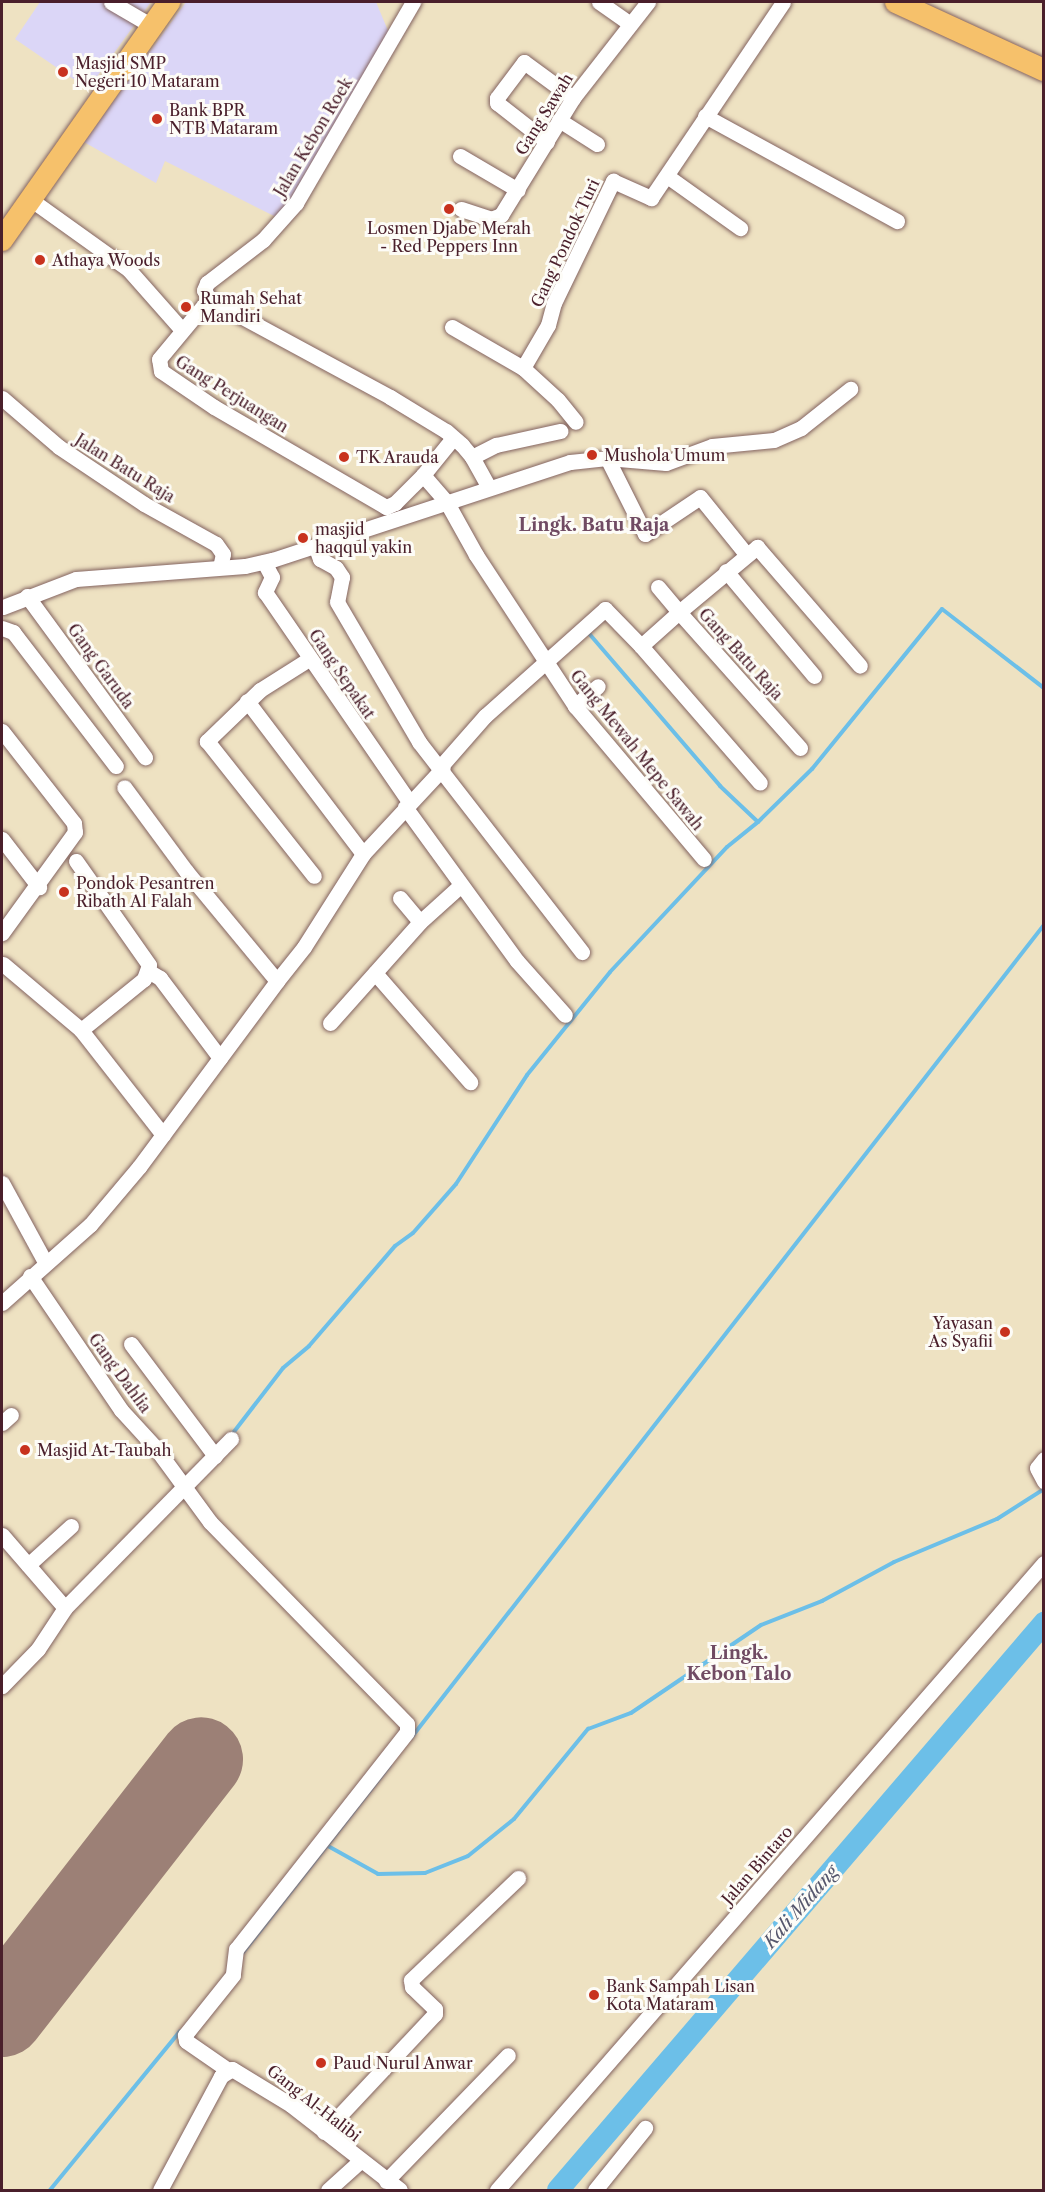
<!DOCTYPE html>
<html>
<head>
<meta charset="utf-8">
<style>
	body { margin:0 }
	#map { position:relative; width:1045px; height:2192px; overflow:hidden; background:#eee2c2; font-family:"Libre Caslon Text",serif }
	div>[style] { position:absolute }
	[style*='--x'] { left:calc(var(--x)*1px); top:calc(var(--y)*1px); width:calc(var(--w)*1px); rotate:calc(var(--a)*1deg) }
	.built>* { inset:0; background:#dbd6f7 }
	.stream>* { height:4px; margin:-2px; padding:0 2px; transform-origin:2px; border-radius:2px; background:#6cbfe8 }
	.river>* { height:22px; margin:-11px; padding:0 11px; transform-origin:11px; border-radius:11px; background:#6cbfe8 }
	.runway>* { height:84px; margin:-42px; padding:0 42px; transform-origin:42px; border-radius:42px; background:#9c8076 }
	.roads { filter:drop-shadow(0 0 2px #836360) drop-shadow(0 0 2px #836360) }
	.minor>* { height:15px; margin:-7.5px; padding:0 7.5px; transform-origin:7.5px; border-radius:7.5px; background:#fff }
	.highway>* { height:22px; margin:-11px; padding:0 11px; transform-origin:11px; border-radius:11px; background:#f6c16b }
	.dots>* { width:16px; height:16px; translate:-50% -50%; box-sizing:border-box; border:3px solid #fdfcf7; border-radius:50% }
	span { translate:-50% -50%; white-space:nowrap; text-align:center; line-height:1.15; -webkit-text-stroke:6px #fdfcf7; paint-order:stroke }
	.poi-label { font-size:16px; color:#4a1f2b }
	.left { translate:0 -50%; text-align:left }
	.right { translate:-100% -50%; text-align:right }
	.street-label { font-size:16px; color:#4a1f2b }
	.neighbourhood-label { font-size:18px; color:#704b63; font-weight:700 }
	.water-label { font-size:18px; color:#56576d; font-style:italic }
	.frame { position:absolute; inset:0; border:3px solid #4a1f2b; pointer-events:none }
</style>
</head>
<body>
<div id="map">
	<div class="built">
		<div style="clip-path:polygon(40px 2px,151px 2px,88px 89px,15px 39px)"></div>
		<div style="clip-path:polygon(186px 2px,376px 2px,389px 33px,280px 219px,165px 161px,156px 183px,84px 142px)"></div>
	</div>
	<div class="stream">
		<div style="--x:586;--y:630;--w:206;--a:49.3"></div>
		<div style="--x:720;--y:786;--w:52;--a:43.5"></div>
		<div style="--x:758;--y:822;--w:76;--a:-44.5"></div>
		<div style="--x:812;--y:769;--w:206;--a:-50.9"></div>
		<div style="--x:942;--y:609;--w:129;--a:37.8"></div>
		<div style="--x:233;--y:1433;--w:82;--a:-52.4"></div>
		<div style="--x:283;--y:1368;--w:34;--a:-40"></div>
		<div style="--x:309;--y:1346;--w:132;--a:-49.3"></div>
		<div style="--x:395;--y:1246;--w:22;--a:-36"></div>
		<div style="--x:413;--y:1233;--w:65;--a:-48.7"></div>
		<div style="--x:456;--y:1184;--w:130;--a:-56.9"></div>
		<div style="--x:527;--y:1075;--w:132;--a:-51.1"></div>
		<div style="--x:610;--y:972;--w:171;--a:-46.9"></div>
		<div style="--x:727;--y:847;--w:40;--a:-39"></div>
		<div style="--x:411;--y:1738;--w:1030;--a:-52.1"></div>
		<div style="--x:328;--y:1846;--w:57;--a:29.2"></div>
		<div style="--x:378;--y:1874;--w:47;--a:-1.2"></div>
		<div style="--x:425;--y:1873;--w:46;--a:-21.6"></div>
		<div style="--x:468;--y:1856;--w:59;--a:-38.8"></div>
		<div style="--x:514;--y:1819;--w:117;--a:-50.6"></div>
		<div style="--x:588;--y:1729;--w:46;--a:-20.4"></div>
		<div style="--x:631;--y:1713;--w:157;--a:-34.1"></div>
		<div style="--x:761;--y:1625;--w:66;--a:-21.5"></div>
		<div style="--x:822;--y:1601;--w:82;--a:-28.4"></div>
		<div style="--x:894;--y:1562;--w:112;--a:-22.7"></div>
		<div style="--x:997;--y:1519;--w:56;--a:-32.6"></div>
		<div style="--x:241;--y:1955;--w:241;--a:-51.9"></div>
		<div style="--x:50;--y:2190;--w:205;--a:-50.7"></div>
	</div>
	<div class="river">
		<div style="--x:558;--y:2190;--w:747;--a:-49.4"></div>
	</div>
	<div class="runway">
		<div style="--x:2;--y:2015;--w:324;--a:-52.1"></div>
	</div>
	<div class="roads">
		<div class="minor">
			<div style="--x:111;--y:2;--w:48;--a:30.3"></div>
			<div style="--x:599;--y:2;--w:38;--a:35"></div>
			<div style="--x:705;--y:116;--w:219;--a:28.7"></div>
			<div style="--x:559;--y:120;--w:45;--a:32.3"></div>
			<div style="--x:547;--y:142;--w:63;--a:-142"></div>
			<div style="--x:497;--y:103;--w:5;--a:-90"></div>
			<div style="--x:497;--y:98;--w:45;--a:-53.1"></div>
			<div style="--x:524;--y:62;--w:61;--a:36.3"></div>
			<div style="--x:460;--y:156;--w:67;--a:30.4"></div>
			<div style="--x:667;--y:176;--w:90;--a:35.5"></div>
			<div style="--x:30;--y:199;--w:122;--a:35.6"></div>
			<div style="--x:129;--y:270;--w:80;--a:48.5"></div>
			<div style="--x:461;--y:209;--w:32;--a:18"></div>
			<div style="--x:491;--y:219;--w:11;--a:-22"></div>
			<div style="--x:501;--y:215;--w:137;--a:-58.4"></div>
			<div style="--x:573;--y:98;--w:122;--a:-52"></div>
			<div style="--x:209;--y:299;--w:10;--a:-119"></div>
			<div style="--x:204;--y:290;--w:8;--a:-67"></div>
			<div style="--x:207;--y:283;--w:71;--a:-37.5"></div>
			<div style="--x:263;--y:240;--w:50;--a:-48.3"></div>
			<div style="--x:296;--y:203;--w:233;--a:-59.8"></div>
			<div style="--x:452;--y:327;--w:82;--a:30"></div>
			<div style="--x:523;--y:368;--w:50;--a:-59.8"></div>
			<div style="--x:548;--y:325;--w:23;--a:-75"></div>
			<div style="--x:554;--y:303;--w:136;--a:-64.2"></div>
			<div style="--x:613;--y:181;--w:42;--a:24.1"></div>
			<div style="--x:651;--y:198;--w:236;--a:-56"></div>
			<div style="--x:523;--y:368;--w:47;--a:42.4"></div>
			<div style="--x:558;--y:400;--w:28;--a:51"></div>
			<div style="--x:2;--y:398;--w:75;--a:40.7"></div>
			<div style="--x:59;--y:447;--w:102;--a:33.8"></div>
			<div style="--x:144;--y:504;--w:82;--a:29.1"></div>
			<div style="--x:216;--y:544;--w:12;--a:55"></div>
			<div style="--x:223;--y:554;--w:13;--a:103"></div>
			<div style="--x:453;--y:438;--w:48;--a:129"></div>
			<div style="--x:423;--y:475;--w:40;--a:135"></div>
			<div style="--x:395;--y:503;--w:10;--a:156"></div>
			<div style="--x:386;--y:507;--w:199;--a:-149.8"></div>
			<div style="--x:214;--y:407;--w:64;--a:-145.8"></div>
			<div style="--x:161;--y:371;--w:12;--a:-99"></div>
			<div style="--x:159;--y:359;--w:78;--a:-50.2"></div>
			<div style="--x:209;--y:299;--w:206;--a:28.4"></div>
			<div style="--x:390;--y:397;--w:66;--a:31.3"></div>
			<div style="--x:446;--y:431;--w:21;--a:41"></div>
			<div style="--x:462;--y:445;--w:16;--a:50"></div>
			<div style="--x:472;--y:457;--w:27;--a:-27"></div>
			<div style="--x:496;--y:445;--w:66;--a:-12.3"></div>
			<div style="--x:472;--y:457;--w:35;--a:61"></div>
			<div style="--x:607;--y:458;--w:85;--a:63.4"></div>
			<div style="--x:645;--y:534;--w:66;--a:-33.9"></div>
			<div style="--x:700;--y:497;--w:73;--a:51.1"></div>
			<div style="--x:423;--y:475;--w:35;--a:49"></div>
			<div style="--x:446;--y:501;--w:62;--a:60.9"></div>
			<div style="--x:476;--y:555;--w:181;--a:56.7"></div>
			<div style="--x:575;--y:706;--w:200;--a:49.9"></div>
			<div style="--x:316;--y:548;--w:12;--a:70"></div>
			<div style="--x:320;--y:559;--w:18;--a:29"></div>
			<div style="--x:336;--y:568;--w:11;--a:56"></div>
			<div style="--x:342;--y:577;--w:25;--a:101"></div>
			<div style="--x:337;--y:602;--w:162;--a:59.6"></div>
			<div style="--x:419;--y:742;--w:266;--a:52.2"></div>
			<div style="--x:264;--y:562;--w:17;--a:62"></div>
			<div style="--x:272;--y:577;--w:17;--a:115"></div>
			<div style="--x:265;--y:592;--w:256;--a:55.5"></div>
			<div style="--x:726;--y:571;--w:137;--a:50"></div>
			<div style="--x:658;--y:587;--w:33;--a:50"></div>
			<div style="--x:679;--y:612;--w:102;--a:-39.8"></div>
			<div style="--x:757;--y:547;--w:157;--a:49.1"></div>
			<div style="--x:27;--y:596;--w:200;--a:53.8"></div>
			<div style="--x:3;--y:607;--w:78;--a:-21"></div>
			<div style="--x:76;--y:579;--w:169;--a:-4.4"></div>
			<div style="--x:245;--y:566;--w:28;--a:-13"></div>
			<div style="--x:272;--y:560;--w:314;--a:-18.2"></div>
			<div style="--x:570;--y:462;--w:37;--a:-6"></div>
			<div style="--x:607;--y:458;--w:59;--a:4.8"></div>
			<div style="--x:666;--y:463;--w:49;--a:-20.3"></div>
			<div style="--x:712;--y:446;--w:62;--a:-5.5"></div>
			<div style="--x:774;--y:440;--w:30;--a:-24"></div>
			<div style="--x:801;--y:428;--w:63;--a:-38.5"></div>
			<div style="--x:2;--y:628;--w:12;--a:20"></div>
			<div style="--x:13;--y:632;--w:169;--a:52.5"></div>
			<div style="--x:641;--y:646;--w:181;--a:49"></div>
			<div style="--x:309;--y:659;--w:58;--a:147.7"></div>
			<div style="--x:260;--y:690;--w:74;--a:136.1"></div>
			<div style="--x:207;--y:741;--w:172;--a:51.6"></div>
			<div style="--x:247;--y:701;--w:192;--a:52.8"></div>
			<div style="--x:575;--y:706;--w:30;--a:-41"></div>
			<div style="--x:2;--y:731;--w:117;--a:52"></div>
			<div style="--x:74;--y:823;--w:9;--a:84"></div>
			<div style="--x:75;--y:832;--w:125;--a:125.9"></div>
			<div style="--x:441;--y:766;--w:67;--a:-48.7"></div>
			<div style="--x:485;--y:716;--w:161;--a:-41.7"></div>
			<div style="--x:605;--y:609;--w:52;--a:45.8"></div>
			<div style="--x:641;--y:646;--w:51;--a:-41.8"></div>
			<div style="--x:679;--y:612;--w:182;--a:48.3"></div>
			<div style="--x:405;--y:807;--w:190;--a:54"></div>
			<div style="--x:517;--y:961;--w:72;--a:48.4"></div>
			<div style="--x:2;--y:839;--w:61;--a:52.4"></div>
			<div style="--x:76;--y:861;--w:127;--a:54.9"></div>
			<div style="--x:149;--y:965;--w:15;--a:110"></div>
			<div style="--x:144;--y:979;--w:81;--a:141"></div>
			<div style="--x:81;--y:1030;--w:133;--a:52"></div>
			<div style="--x:400;--y:898;--w:31;--a:50"></div>
			<div style="--x:3;--y:964;--w:102;--a:40.2"></div>
			<div style="--x:148;--y:971;--w:14;--a:30"></div>
			<div style="--x:160;--y:978;--w:100;--a:53.1"></div>
			<div style="--x:375;--y:973;--w:145;--a:48.9"></div>
			<div style="--x:277;--y:981;--w:43;--a:-51.5"></div>
			<div style="--x:304;--y:947;--w:110;--a:-57.6"></div>
			<div style="--x:363;--y:854;--w:117;--a:-47.1"></div>
			<div style="--x:330;--y:1023;--w:135;--a:-48.3"></div>
			<div style="--x:420;--y:922;--w:55;--a:-42.1"></div>
			<div style="--x:2;--y:1183;--w:90;--a:61.4"></div>
			<div style="--x:30;--y:1276;--w:162;--a:55.8"></div>
			<div style="--x:121;--y:1410;--w:50;--a:47.4"></div>
			<div style="--x:155;--y:1447;--w:93;--a:53.7"></div>
			<div style="--x:210;--y:1522;--w:282;--a:45.7"></div>
			<div style="--x:407;--y:1724;--w:8;--a:90"></div>
			<div style="--x:407;--y:1732;--w:276;--a:128.2"></div>
			<div style="--x:236;--y:1949;--w:26;--a:97"></div>
			<div style="--x:233;--y:1975;--w:77;--a:128.7"></div>
			<div style="--x:185;--y:2035;--w:6;--a:81"></div>
			<div style="--x:186;--y:2041;--w:51;--a:34.6"></div>
			<div style="--x:2;--y:1303;--w:118;--a:-41.6"></div>
			<div style="--x:90;--y:1225;--w:76;--a:-49.8"></div>
			<div style="--x:139;--y:1167;--w:232;--a:-53.4"></div>
			<div style="--x:277;--y:981;--w:143;--a:-129.6"></div>
			<div style="--x:186;--y:871;--w:104;--a:-126.4"></div>
			<div style="--x:131;--y:1344;--w:140;--a:53.1"></div>
			<div style="--x:2;--y:1423;--w:12;--a:-42"></div>
			<div style="--x:1044;--y:1459;--w:11;--a:128"></div>
			<div style="--x:1037;--y:1468;--w:15;--a:62"></div>
			<div style="--x:2;--y:1535;--w:96;--a:49.2"></div>
			<div style="--x:65;--y:1608;--w:49;--a:123.4"></div>
			<div style="--x:38;--y:1649;--w:52;--a:134.2"></div>
			<div style="--x:28;--y:1565;--w:58;--a:-42.2"></div>
			<div style="--x:65;--y:1608;--w:237;--a:-45.5"></div>
			<div style="--x:324;--y:2132;--w:162;--a:-46.8"></div>
			<div style="--x:435;--y:2014;--w:5;--a:-90"></div>
			<div style="--x:435;--y:2009;--w:32;--a:-136"></div>
			<div style="--x:412;--y:1987;--w:7;--a:-98"></div>
			<div style="--x:411;--y:1980;--w:148;--a:-43.6"></div>
			<div style="--x:386;--y:2181;--w:175;--a:-45.9"></div>
			<div style="--x:160;--y:2190;--w:129;--a:-61.8"></div>
			<div style="--x:221;--y:2076;--w:13;--a:-32"></div>
			<div style="--x:232;--y:2069;--w:69;--a:31.4"></div>
			<div style="--x:291;--y:2105;--w:138;--a:37.9"></div>
			<div style="--x:328;--y:2190;--w:42;--a:-42.1"></div>
			<div style="--x:497;--y:2190;--w:832;--a:-48.9"></div>
			<div style="--x:595;--y:2190;--w:80;--a:-51.1"></div>
		</div>
		<div class="highway">
			<div style="--x:896;--y:2;--w:163;--a:24.7"></div>
			<div style="--x:2;--y:240;--w:291;--a:-54.9"></div>
		</div>
	</div>
	<div class="dots">
		<div style="left:63px;top:72px;background:#c8321e"></div>
		<div style="left:157px;top:119px;background:#c8321e"></div>
		<div style="left:449px;top:209px;background:#c8321e"></div>
		<div style="left:40px;top:260px;background:#c8321e"></div>
		<div style="left:186px;top:307px;background:#c8321e"></div>
		<div style="left:592px;top:455px;background:#c8321e"></div>
		<div style="left:344px;top:457px;background:#c8321e"></div>
		<div style="left:303px;top:538px;background:#c8321e"></div>
		<div style="left:64px;top:892px;background:#c8321e"></div>
		<div style="left:1005px;top:1332px;background:#c8321e"></div>
		<div style="left:25px;top:1450px;background:#c8321e"></div>
		<div style="left:594px;top:1995px;background:#c8321e"></div>
		<div style="left:321px;top:2063px;background:#c8321e"></div>
	</div>
	<div class="poi-label">
		<span class="left" style="left:75px;top:72px">Masjid SMP<br>Negeri 10 Mataram</span>
		<span class="left" style="left:169px;top:119px">Bank BPR<br>NTB Mataram</span>
		<span style="left:449px;top:237px">Losmen Djabe Merah<br>- Red Peppers Inn</span>
		<span class="left" style="left:52px;top:260px">Athaya Woods</span>
		<span class="left" style="left:200px;top:307px">Rumah Sehat<br>Mandiri</span>
		<span class="left" style="left:604px;top:455px">Mushola Umum</span>
		<span class="left" style="left:356px;top:457px">TK Arauda</span>
		<span class="left" style="left:315px;top:538px">masjid<br>haqqul yakin</span>
		<span class="left" style="left:76px;top:892px">Pondok Pesantren<br>Ribath Al Falah</span>
		<span class="right" style="left:993px;top:1332px">Yayasan<br>As Syafii</span>
		<span class="left" style="left:37px;top:1450px">Masjid At-Taubah</span>
		<span class="left" style="left:606px;top:1995px">Bank Sampah Lisan<br>Kota Mataram</span>
		<span class="left" style="left:333px;top:2063px">Paud Nurul Anwar</span>
	</div>
	<div class="street-label">
		<span style="left:544px;top:114px;rotate:-58deg">Gang Sawah</span>
		<span style="left:313px;top:137px;rotate:-59deg">Jalan Kebon Roek</span>
		<span style="left:565px;top:243px;rotate:-65deg">Gang Pondok Turi</span>
		<span style="left:232px;top:394px;rotate:32deg">Gang Perjuangan</span>
		<span style="left:125px;top:468px;rotate:32deg">Jalan Batu Raja</span>
		<span style="left:741px;top:654px;rotate:48deg">Gang Batu Raja</span>
		<span style="left:101px;top:666px;rotate:54deg">Gang Garuda</span>
		<span style="left:342px;top:674px;rotate:56deg">Gang Sepakat</span>
		<span style="left:637px;top:750px;rotate:51deg">Gang Mewah Mepe Sawah</span>
		<span style="left:120px;top:1373px;rotate:54deg">Gang Dahlia</span>
		<span style="left:757px;top:1865px;rotate:-49deg">Jalan Bintaro</span>
		<span style="left:314px;top:2103px;rotate:38deg">Gang Al-Halibi</span>
	</div>
	<div class="neighbourhood-label">
		<span style="left:594px;top:525px">Lingk. Batu Raja</span>
		<span style="left:739px;top:1664px">Lingk.<br>Kebon Talo</span>
	</div>
	<div class="water-label">
		<span style="left:801px;top:1907px;rotate:-49deg">Kali Midang</span>
	</div>
	<div class="frame"></div>
</div>
</body>
</html>
